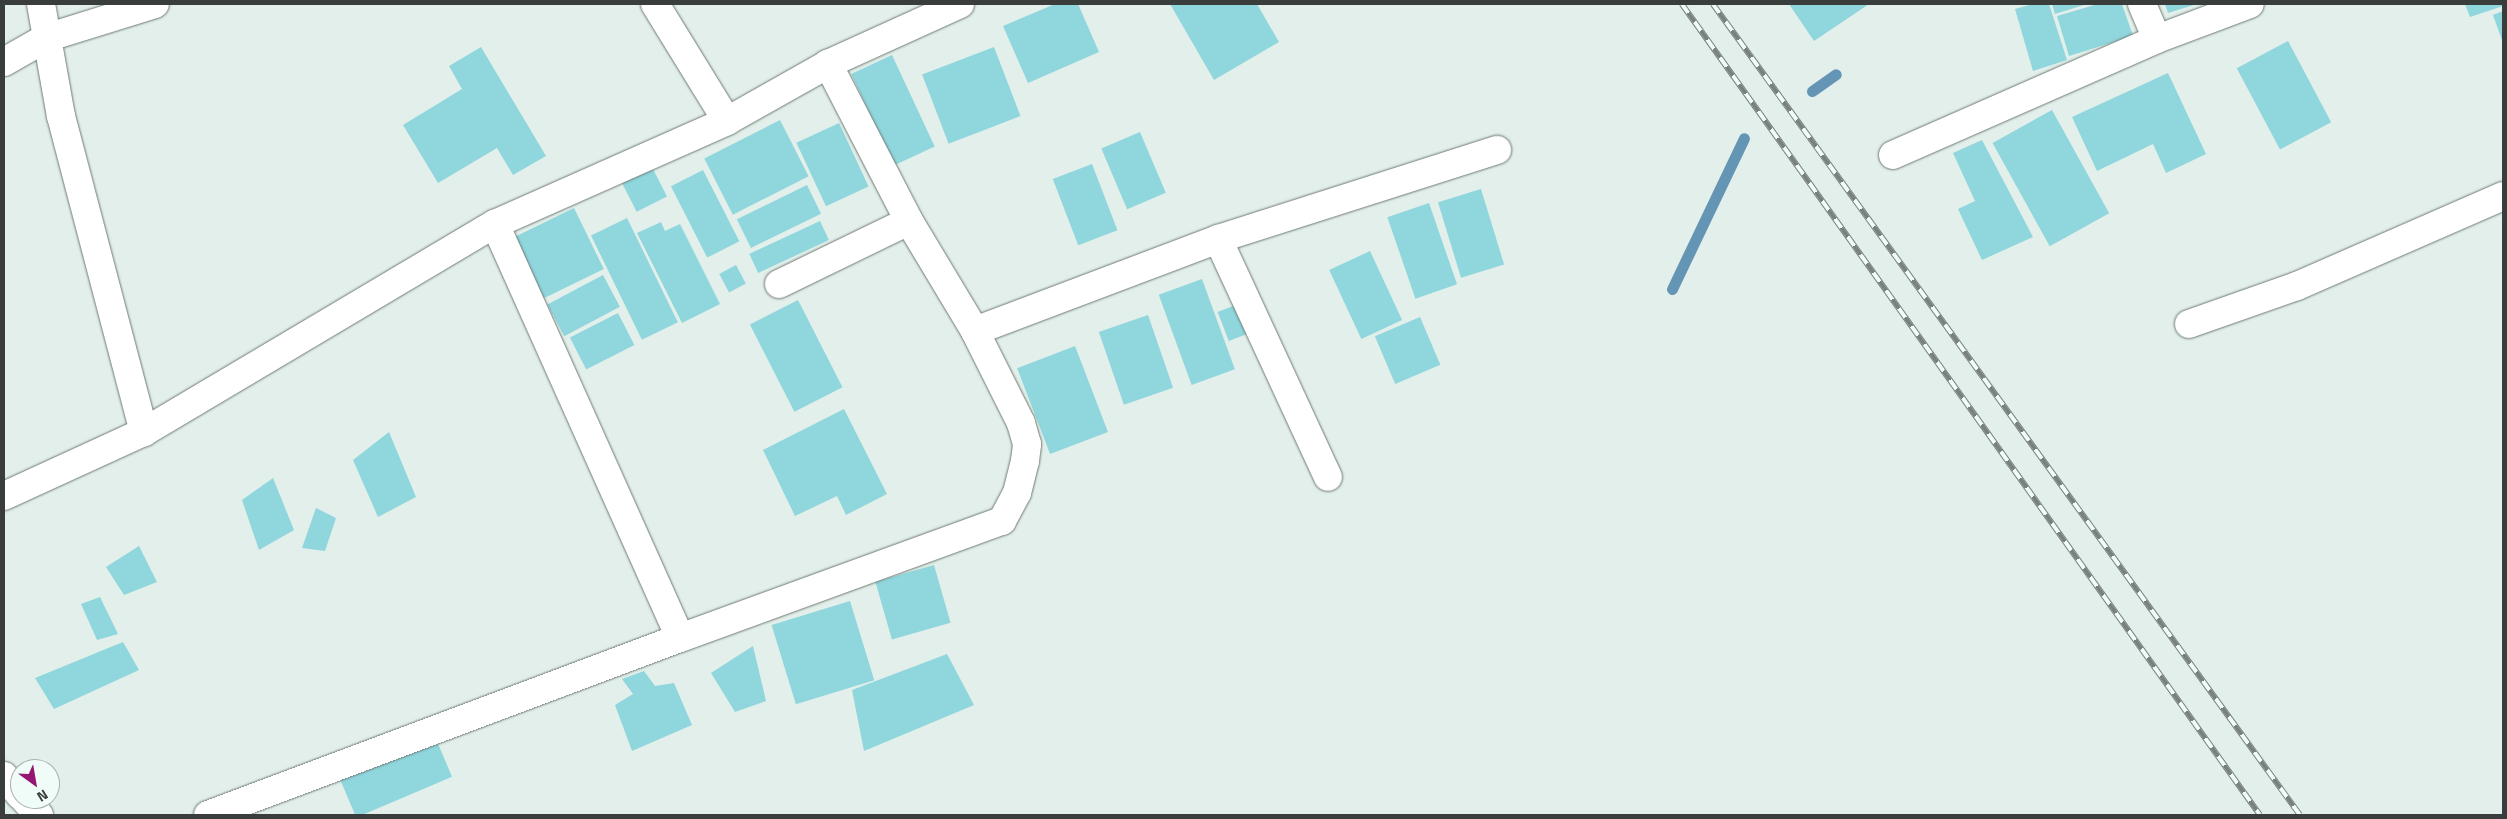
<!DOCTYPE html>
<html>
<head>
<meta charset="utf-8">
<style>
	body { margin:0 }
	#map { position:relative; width:2507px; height:819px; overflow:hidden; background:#e3efea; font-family:"Titillium Web",sans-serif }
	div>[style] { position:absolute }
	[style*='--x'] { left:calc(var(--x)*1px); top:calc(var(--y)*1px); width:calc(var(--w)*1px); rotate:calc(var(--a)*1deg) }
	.stream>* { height:11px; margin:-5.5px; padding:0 5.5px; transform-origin:5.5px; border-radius:5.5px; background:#6595b5 }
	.building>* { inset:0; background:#8fd6dd; transform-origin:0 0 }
	.roads { filter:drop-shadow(0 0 1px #6e7974) drop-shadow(0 0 1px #6e7974) }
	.street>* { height:28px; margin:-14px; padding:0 14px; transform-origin:14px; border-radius:14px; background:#fff }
	.rail>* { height:5.5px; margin-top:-2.75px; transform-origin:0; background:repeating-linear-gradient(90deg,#f0fcf7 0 11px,#79817e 0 22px); box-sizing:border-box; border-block:1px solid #79817e }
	span { translate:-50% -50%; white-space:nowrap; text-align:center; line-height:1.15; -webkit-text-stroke:4px #f0fcf7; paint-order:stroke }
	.frame { position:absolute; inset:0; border:5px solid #393e3c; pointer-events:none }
	.north { position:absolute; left:10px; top:759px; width:50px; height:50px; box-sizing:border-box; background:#f0fcf7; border:1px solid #a7b0ac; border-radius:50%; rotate:148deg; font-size:14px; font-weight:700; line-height:20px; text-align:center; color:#393e3c }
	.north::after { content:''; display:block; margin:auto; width:18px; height:22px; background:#951771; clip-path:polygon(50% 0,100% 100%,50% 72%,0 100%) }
</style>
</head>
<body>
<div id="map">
	<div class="stream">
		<div style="--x:1812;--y:91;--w:29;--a:-35"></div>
		<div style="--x:1672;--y:289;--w:167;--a:-64.5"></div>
	</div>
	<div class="building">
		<div style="clip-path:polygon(1055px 4px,1078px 4px,1099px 52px,1028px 83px,1003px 26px)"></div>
		<div style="clip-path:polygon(1170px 4px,1257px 4px,1279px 42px,1214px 80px)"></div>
		<div style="clip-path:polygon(1789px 4px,1869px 4px,1814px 41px)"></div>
		<div style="clip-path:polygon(2033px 4px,2049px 4px,2067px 60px,2033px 71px,2015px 9px)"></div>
		<div style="clip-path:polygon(2052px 4px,2087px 4px,2055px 14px)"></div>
		<div style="clip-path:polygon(2098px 4px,2122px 4px,2133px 36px,2069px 56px,2057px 16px)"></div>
		<div style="clip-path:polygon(2165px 4px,2197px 4px,2168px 13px)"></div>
		<div style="clip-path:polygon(2465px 4px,2503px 4px,2503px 6px,2470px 17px)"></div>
		<div style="clip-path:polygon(2503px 11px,2503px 43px,2493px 15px)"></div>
		<div style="left:2288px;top:41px;width:92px;height:58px;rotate:62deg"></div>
		<div style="clip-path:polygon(481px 47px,546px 156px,513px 175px,497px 148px,438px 183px,403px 125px,462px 89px,449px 66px)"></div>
		<div style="left:994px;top:47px;width:74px;height:77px;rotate:69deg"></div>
		<div style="left:892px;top:55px;width:101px;height:45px;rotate:65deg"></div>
		<div style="clip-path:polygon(2168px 73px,2206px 154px,2166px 173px,2153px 144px,2097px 171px,2072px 117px)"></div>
		<div style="left:2052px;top:110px;width:118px;height:68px;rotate:61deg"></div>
		<div style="left:780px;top:120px;width:63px;height:85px;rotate:63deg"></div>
		<div style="left:839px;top:123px;width:70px;height:47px;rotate:65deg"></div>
		<div style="left:1140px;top:132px;width:66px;height:42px;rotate:67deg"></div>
		<div style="clip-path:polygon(1982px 140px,2033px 237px,1982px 260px,1958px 209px,1975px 201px,1953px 153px)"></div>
		<div style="left:1092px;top:164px;width:71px;height:42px;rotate:69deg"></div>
		<div style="left:652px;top:167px;width:33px;height:34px;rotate:63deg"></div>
		<div style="left:703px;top:170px;width:80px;height:36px;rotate:63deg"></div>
		<div style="left:807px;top:185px;width:32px;height:78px;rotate:64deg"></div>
		<div style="left:1481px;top:189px;width:79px;height:45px;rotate:73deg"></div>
		<div style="left:1429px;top:203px;width:86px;height:44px;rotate:71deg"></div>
		<div style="left:574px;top:208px;width:68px;height:69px;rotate:64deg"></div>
		<div style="left:627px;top:218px;width:116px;height:40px;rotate:64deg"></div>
		<div style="left:820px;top:221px;width:21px;height:78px;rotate:65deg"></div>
		<div style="clip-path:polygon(661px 222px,665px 231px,680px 224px,720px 304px,682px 323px,637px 233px)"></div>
		<div style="left:1370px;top:251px;width:76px;height:45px;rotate:65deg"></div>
		<div style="left:736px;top:265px;width:21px;height:19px;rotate:62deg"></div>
		<div style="left:603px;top:275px;width:36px;height:63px;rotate:62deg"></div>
		<div style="left:1202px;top:279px;width:96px;height:46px;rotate:70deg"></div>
		<div style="left:798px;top:300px;width:98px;height:54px;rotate:63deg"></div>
		<div style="left:1241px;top:303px;width:31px;height:25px;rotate:69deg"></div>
		<div style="left:618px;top:313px;width:36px;height:54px;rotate:63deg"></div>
		<div style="left:1148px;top:315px;width:77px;height:52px;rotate:71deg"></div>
		<div style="left:1420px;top:317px;width:52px;height:49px;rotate:67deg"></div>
		<div style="left:1075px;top:346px;width:92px;height:62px;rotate:69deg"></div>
		<div style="clip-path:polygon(844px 409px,887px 494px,846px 515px,837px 496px,795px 516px,763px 450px)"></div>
		<div style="clip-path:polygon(389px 432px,416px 497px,378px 517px,353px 460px)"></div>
		<div style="clip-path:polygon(273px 478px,294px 530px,259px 550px,242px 500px)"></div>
		<div style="clip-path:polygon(316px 508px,336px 518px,325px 551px,302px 548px)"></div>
		<div style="clip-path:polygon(139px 546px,157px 582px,124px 595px,106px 567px)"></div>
		<div style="left:934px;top:565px;width:60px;height:61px;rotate:74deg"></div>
		<div style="clip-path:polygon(100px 597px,118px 634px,97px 640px,81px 604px)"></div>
		<div style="left:850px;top:601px;width:83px;height:82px;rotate:73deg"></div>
		<div style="clip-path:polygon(123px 642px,139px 670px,54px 709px,35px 678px)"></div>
		<div style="clip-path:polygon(753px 646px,766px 701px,735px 712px,711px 673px)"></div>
		<div style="clip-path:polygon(947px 654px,974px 705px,864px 751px,852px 690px)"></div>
		<div style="clip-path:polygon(644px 671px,655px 686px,674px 683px,692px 725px,632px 751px,615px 705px,633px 694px,622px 679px)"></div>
		<div style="left:436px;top:739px;width:41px;height:104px;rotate:67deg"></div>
	</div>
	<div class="roads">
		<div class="street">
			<div style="--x:41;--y:4;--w:114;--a:79.9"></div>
			<div style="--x:61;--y:116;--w:327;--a:75.3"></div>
			<div style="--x:655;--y:4;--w:137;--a:58.4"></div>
			<div style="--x:2142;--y:4;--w:38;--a:67"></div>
			<div style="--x:4;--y:62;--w:48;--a:-29.7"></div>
			<div style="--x:46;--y:38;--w:114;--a:-17.3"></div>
			<div style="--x:1893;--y:155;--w:288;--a:-23.7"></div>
			<div style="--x:2157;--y:39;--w:99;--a:-20.6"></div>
			<div style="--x:495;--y:224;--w:453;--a:65.9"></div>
			<div style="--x:1218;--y:239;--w:262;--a:65.2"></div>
			<div style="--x:779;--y:284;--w:144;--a:-25.9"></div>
			<div style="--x:2189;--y:324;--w:114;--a:-19.4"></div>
			<div style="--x:2297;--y:286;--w:225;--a:-23.6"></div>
			<div style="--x:975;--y:331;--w:260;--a:-20.7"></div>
			<div style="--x:1218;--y:239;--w:293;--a:-17.7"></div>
			<div style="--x:4;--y:496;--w:154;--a:-24.6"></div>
			<div style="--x:144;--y:432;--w:408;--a:-30.7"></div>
			<div style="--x:495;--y:224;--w:254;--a:-23.9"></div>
			<div style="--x:727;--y:121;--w:116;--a:-29.4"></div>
			<div style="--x:828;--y:64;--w:145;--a:-24.4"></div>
			<div style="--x:4;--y:776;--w:25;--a:50"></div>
			<div style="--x:24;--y:799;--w:22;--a:47"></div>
			<div style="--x:208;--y:815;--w:504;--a:-20.56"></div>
			<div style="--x:680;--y:638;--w:343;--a:-20"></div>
			<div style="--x:1002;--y:521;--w:32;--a:-62"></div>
			<div style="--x:1017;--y:493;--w:33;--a:-76"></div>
			<div style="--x:1025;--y:461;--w:17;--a:-83"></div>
			<div style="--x:1027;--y:444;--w:22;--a:-106"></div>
			<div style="--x:1021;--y:423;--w:103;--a:-116.6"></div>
			<div style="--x:975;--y:331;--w:128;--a:-121"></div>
			<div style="--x:909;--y:221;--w:177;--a:-117.3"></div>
		</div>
	</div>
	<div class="rail">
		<div style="--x:1682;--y:4;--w:996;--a:54.52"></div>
		<div style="--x:1713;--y:4;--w:1001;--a:54.1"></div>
	</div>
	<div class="frame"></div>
	<div class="north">N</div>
</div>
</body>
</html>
